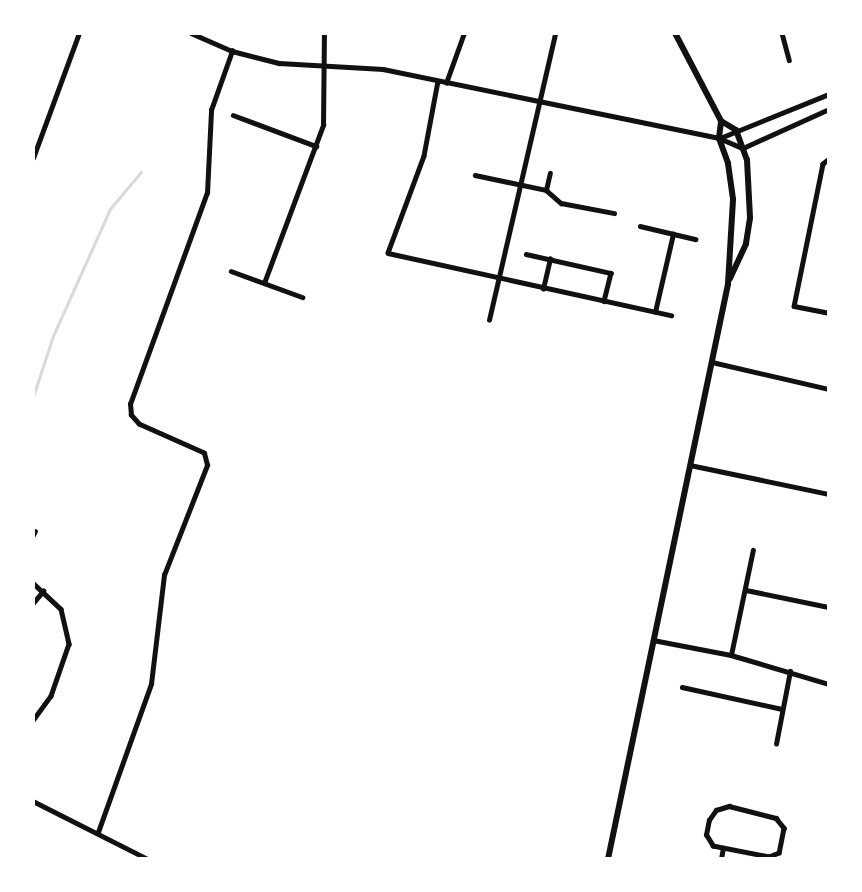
<!DOCTYPE html>
<html>
<head>
<meta charset="utf-8">
<style>
	body { margin:0 }
	#map { position:relative; width:862px; height:892px; overflow:hidden; background:#fff; font-family:"Noto Sans",sans-serif }
	div>[style] { position:absolute }
	[style*='--x'] { left:calc(var(--x)*1px); top:calc(var(--y)*1px); width:calc(var(--w)*1px); rotate:calc(var(--a)*1deg) }
	.stream>* { height:2.5px; margin:-1.25px; padding:0 1.25px; transform-origin:1.25px; border-radius:1.25px; background:#d9d9d9 }
	.minor>* { height:4.5px; margin:-2.25px; padding:0 2.25px; transform-origin:2.25px; border-radius:2.25px; background:#111 }
	.primary>* { height:6px; margin:-3px; padding:0 3px; transform-origin:3px; border-radius:3px; background:#111 }
	span { translate:-50% -50%; white-space:nowrap; text-align:center; line-height:1.15; -webkit-text-stroke:6px #fff; paint-order:stroke }
	.frame { position:absolute; inset:0; border:35px solid #fff; pointer-events:none }
</style>
</head>
<body>
<div id="map">
	<div class="stream">
		<div style="--x:33;--y:397;--w:64;--a:-71.8"></div>
		<div style="--x:53;--y:336;--w:139;--a:-65.8"></div>
		<div style="--x:110;--y:209;--w:48;--a:-50"></div>
	</div>
	<div class="minor">
		<div style="--x:191;--y:33;--w:45;--a:23.7"></div>
		<div style="--x:232;--y:51;--w:49;--a:14.3"></div>
		<div style="--x:279;--y:63;--w:104;--a:3.3"></div>
		<div style="--x:383;--y:69;--w:343;--a:11.6"></div>
		<div style="--x:719;--y:138;--w:26;--a:23"></div>
		<div style="--x:743;--y:148;--w:94;--a:-24.4"></div>
		<div style="--x:782;--y:33;--w:28;--a:75"></div>
		<div style="--x:438;--y:81;--w:76;--a:100.6"></div>
		<div style="--x:424;--y:156;--w:103;--a:110.4"></div>
		<div style="--x:388;--y:253;--w:290;--a:12.4"></div>
		<div style="--x:446;--y:83;--w:53;--a:-70.2"></div>
		<div style="--x:233;--y:115;--w:89;--a:20.5"></div>
		<div style="--x:720;--y:138;--w:118;--a:-22"></div>
		<div style="--x:33;--y:158;--w:133;--a:-69.8"></div>
		<div style="--x:829;--y:159;--w:8;--a:140"></div>
		<div style="--x:823;--y:164;--w:145;--a:101.5"></div>
		<div style="--x:794;--y:306;--w:36;--a:11"></div>
		<div style="--x:475;--y:175;--w:73;--a:11.9"></div>
		<div style="--x:546;--y:190;--w:20;--a:41"></div>
		<div style="--x:561;--y:203;--w:54;--a:10.7"></div>
		<div style="--x:546;--y:190;--w:17;--a:-77"></div>
		<div style="--x:640;--y:226;--w:57;--a:13.3"></div>
		<div style="--x:526;--y:254;--w:87;--a:12.6"></div>
		<div style="--x:611;--y:273;--w:29;--a:104"></div>
		<div style="--x:231;--y:271;--w:76;--a:20.1"></div>
		<div style="--x:264;--y:283;--w:169;--a:-69.5"></div>
		<div style="--x:323;--y:125;--w:92;--a:-89.4"></div>
		<div style="--x:543;--y:289;--w:31;--a:-77"></div>
		<div style="--x:655;--y:312;--w:80;--a:-77"></div>
		<div style="--x:489;--y:320;--w:294;--a:-77"></div>
		<div style="--x:712;--y:362;--w:120;--a:13"></div>
		<div style="--x:690;--y:465;--w:142;--a:11.8"></div>
		<div style="--x:33;--y:535;--w:4;--a:-63"></div>
		<div style="--x:33;--y:583;--w:38;--a:43"></div>
		<div style="--x:61;--y:609;--w:36;--a:77"></div>
		<div style="--x:69;--y:644;--w:55;--a:109.1"></div>
		<div style="--x:51;--y:696;--w:31;--a:126"></div>
		<div style="--x:746;--y:590;--w:85;--a:11.6"></div>
		<div style="--x:33;--y:603;--w:16;--a:-50"></div>
		<div style="--x:653;--y:640;--w:79;--a:10.9"></div>
		<div style="--x:731;--y:655;--w:102;--a:16.5"></div>
		<div style="--x:731;--y:655;--w:107;--a:-78.2"></div>
		<div style="--x:682;--y:687;--w:102;--a:12.4"></div>
		<div style="--x:776;--y:744;--w:74;--a:-79.1"></div>
		<div style="--x:33;--y:801;--w:129;--a:26.8"></div>
		<div style="--x:729;--y:806;--w:49;--a:14.3"></div>
		<div style="--x:776;--y:818;--w:13;--a:51"></div>
		<div style="--x:784;--y:828;--w:25;--a:101"></div>
		<div style="--x:779;--y:853;--w:11;--a:158"></div>
		<div style="--x:769;--y:857;--w:57;--a:-168.9"></div>
		<div style="--x:713;--y:846;--w:13;--a:-122"></div>
		<div style="--x:706;--y:835;--w:15;--a:-79"></div>
		<div style="--x:709;--y:820;--w:12;--a:-55"></div>
		<div style="--x:716;--y:810;--w:14;--a:-17"></div>
		<div style="--x:98;--y:832;--w:157;--a:-70.3"></div>
		<div style="--x:151;--y:684;--w:110;--a:-83.2"></div>
		<div style="--x:164;--y:575;--w:118;--a:-68.6"></div>
		<div style="--x:207;--y:465;--w:12;--a:-104"></div>
		<div style="--x:204;--y:453;--w:71;--a:-156"></div>
		<div style="--x:139;--y:424;--w:12;--a:-132"></div>
		<div style="--x:131;--y:415;--w:11;--a:-95"></div>
		<div style="--x:130;--y:404;--w:225;--a:-70"></div>
		<div style="--x:207;--y:193;--w:83;--a:-87.2"></div>
		<div style="--x:211;--y:110;--w:63;--a:-70.4"></div>
		<div style="--x:721;--y:859;--w:11;--a:-80"></div>
	</div>
	<div class="primary">
		<div style="--x:675;--y:33;--w:99;--a:62.4"></div>
		<div style="--x:721;--y:121;--w:17;--a:31"></div>
		<div style="--x:736;--y:130;--w:32;--a:70"></div>
		<div style="--x:747;--y:160;--w:58;--a:87"></div>
		<div style="--x:750;--y:218;--w:26;--a:99"></div>
		<div style="--x:746;--y:244;--w:38;--a:115"></div>
		<div style="--x:608;--y:859;--w:587;--a:-78.21"></div>
		<div style="--x:728;--y:284;--w:85;--a:-86.6"></div>
		<div style="--x:733;--y:199;--w:36;--a:-98"></div>
		<div style="--x:728;--y:163;--w:27;--a:-110"></div>
		<div style="--x:719;--y:138;--w:17;--a:-83"></div>
	</div>
	<div class="frame"></div>
</div>
</body>
</html>
